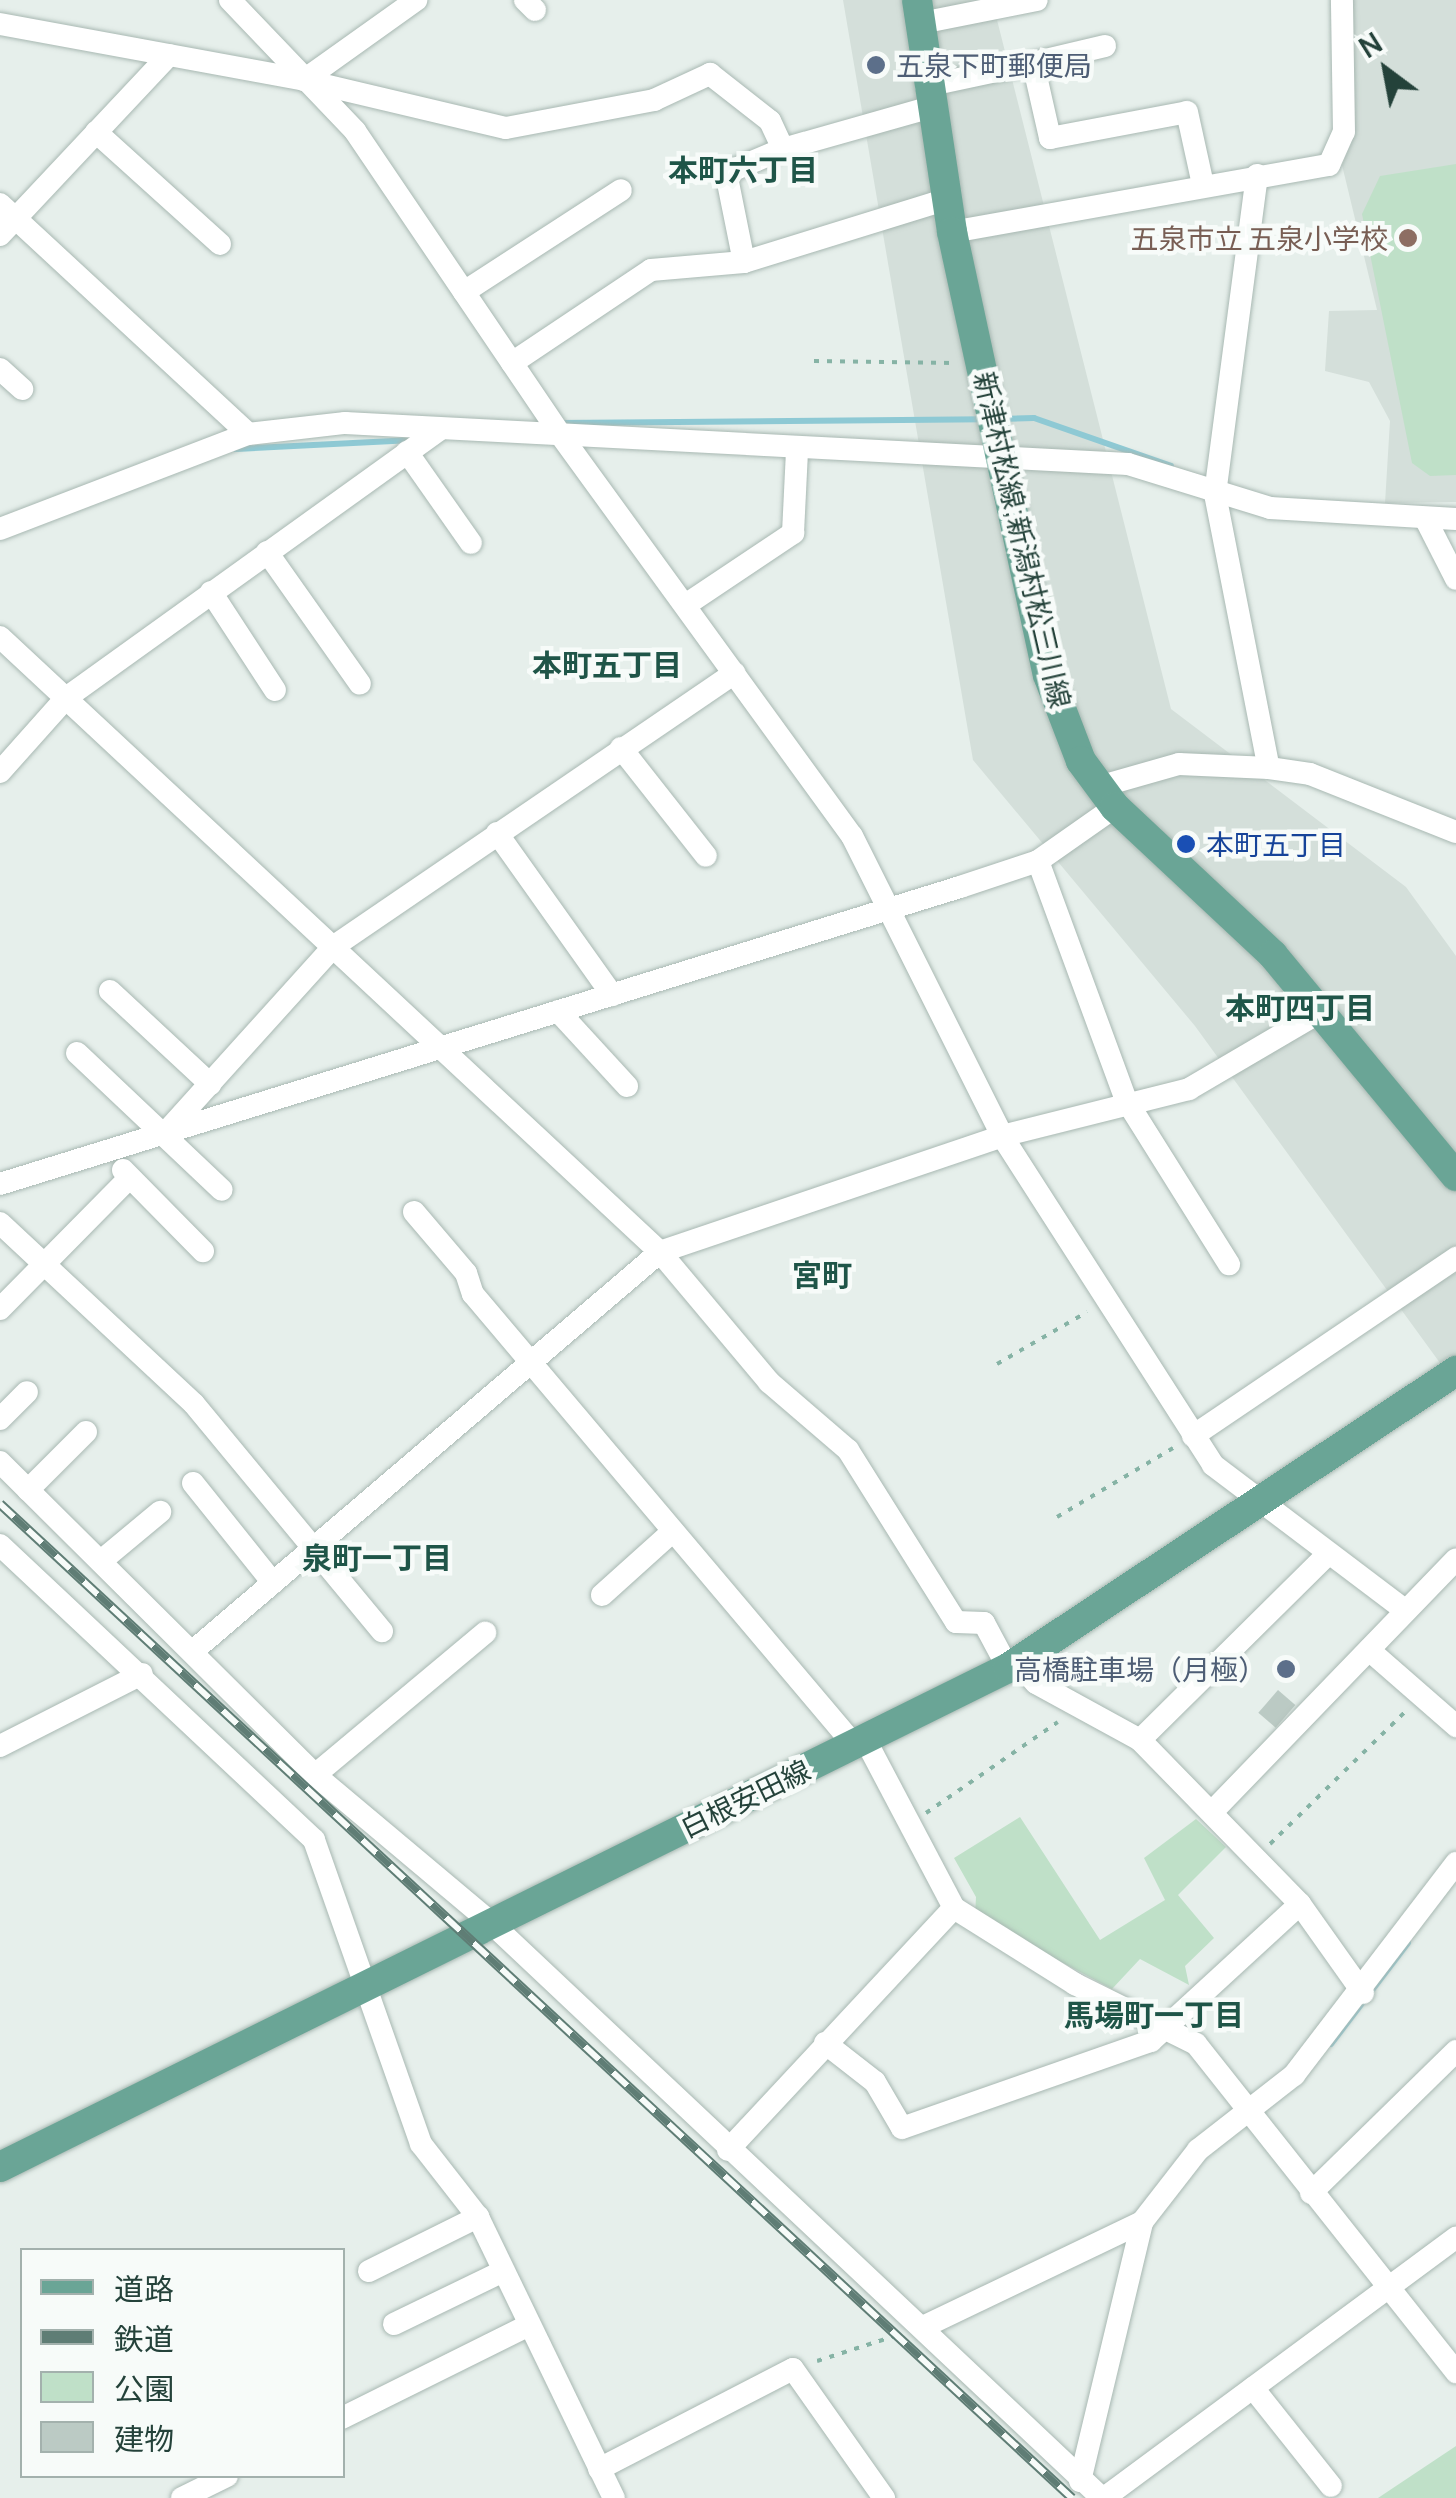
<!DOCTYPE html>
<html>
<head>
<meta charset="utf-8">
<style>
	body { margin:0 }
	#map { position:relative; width:1456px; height:2498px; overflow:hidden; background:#e6efeb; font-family:Manrope,"Noto Sans JP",sans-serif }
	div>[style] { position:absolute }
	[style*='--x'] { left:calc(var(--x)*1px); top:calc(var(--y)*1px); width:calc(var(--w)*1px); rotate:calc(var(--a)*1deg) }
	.built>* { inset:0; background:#d4dfda }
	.green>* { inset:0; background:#bfe0c8 }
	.stream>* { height:6px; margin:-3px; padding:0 3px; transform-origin:3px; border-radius:3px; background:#8ec9d4 }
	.building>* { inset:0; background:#bbcac4; transform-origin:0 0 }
	.path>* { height:4px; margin-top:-2px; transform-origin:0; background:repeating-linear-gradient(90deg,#86b3a5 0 5px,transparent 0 13px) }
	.roads { filter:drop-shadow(0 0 2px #a8b8b2) drop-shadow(0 0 2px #a8b8b2) }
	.street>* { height:22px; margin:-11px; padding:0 11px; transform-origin:11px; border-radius:11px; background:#fff }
	.primary>* { height:30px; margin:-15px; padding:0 15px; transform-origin:15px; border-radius:15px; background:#6aa596 }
	.rail>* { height:10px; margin-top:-5px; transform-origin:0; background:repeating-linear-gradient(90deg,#f7fbf9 0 19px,#5f7d75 0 38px); box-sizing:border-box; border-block:2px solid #5f7d75 }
	.dots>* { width:28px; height:28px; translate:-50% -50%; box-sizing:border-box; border:5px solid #f7fbf9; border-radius:50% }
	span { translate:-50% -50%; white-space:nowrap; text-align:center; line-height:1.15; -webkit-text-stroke:9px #f7fbf9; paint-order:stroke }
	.service-label { font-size:28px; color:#4e5e75 }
	.left { translate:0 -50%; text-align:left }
	.right { translate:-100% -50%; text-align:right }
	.education-label { font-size:28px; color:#785e54 }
	.street-label { font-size:28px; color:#24423a }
	.transit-label { font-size:28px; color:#164399 }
	.neighbourhood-label { font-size:30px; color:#1f5548; font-weight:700 }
	.legend { position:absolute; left:20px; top:2248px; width:325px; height:230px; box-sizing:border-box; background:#f7fbf9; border:2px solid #a3b1ad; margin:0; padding:12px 18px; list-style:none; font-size:30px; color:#24423a }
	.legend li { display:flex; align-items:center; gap:20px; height:50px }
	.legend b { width:50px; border:2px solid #a3b1ad }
	.north { position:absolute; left:1336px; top:20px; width:100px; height:100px; -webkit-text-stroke:8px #f7fbf9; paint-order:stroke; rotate:328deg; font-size:28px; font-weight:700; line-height:40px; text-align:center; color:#24423a }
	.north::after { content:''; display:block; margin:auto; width:35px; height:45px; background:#24423a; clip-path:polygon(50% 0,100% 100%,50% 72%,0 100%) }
</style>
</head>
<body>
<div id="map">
	<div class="built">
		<div style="clip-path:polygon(843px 0,992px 0,1171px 709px,1406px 887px,1456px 956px,1456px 1385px,1195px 1026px,973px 760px)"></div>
		<div style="clip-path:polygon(1348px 0,1456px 0,1456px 502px,1385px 503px,1390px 421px,1369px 382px,1325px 371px,1329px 311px,1377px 310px,1342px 165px,1353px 139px)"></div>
	</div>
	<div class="green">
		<div style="clip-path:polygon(1456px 164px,1456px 475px,1430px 476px,1412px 463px,1362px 214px,1380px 176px)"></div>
		<div style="clip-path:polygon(1020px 1817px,1100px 1940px,1165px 1900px,1144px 1858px,1196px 1819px,1226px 1847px,1178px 1895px,1214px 1938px,1185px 1966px,1189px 1985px,1140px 1959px,1112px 1989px,975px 1916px,976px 1897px,954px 1858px)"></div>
		<div style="clip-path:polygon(1456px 2446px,1456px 2498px,1378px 2498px)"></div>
	</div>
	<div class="stream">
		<div style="--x:1002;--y:419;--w:32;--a:-2"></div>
		<div style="--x:1034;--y:418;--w:145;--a:19.3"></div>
		<div style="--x:562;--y:423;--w:423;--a:-0.5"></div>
		<div style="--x:236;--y:449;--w:177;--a:-2.9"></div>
		<div style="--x:1331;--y:2044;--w:127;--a:-52.7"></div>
	</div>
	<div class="building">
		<div style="left:1278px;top:1690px;width:23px;height:30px;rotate:41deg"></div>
	</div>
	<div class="path">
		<div style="--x:814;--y:361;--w:140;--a:0.8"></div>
		<div style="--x:997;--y:1364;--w:104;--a:-30"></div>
		<div style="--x:1057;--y:1517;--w:135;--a:-30.7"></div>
		<div style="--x:926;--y:1813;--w:160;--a:-34.6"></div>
		<div style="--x:1270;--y:1844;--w:190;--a:-44.4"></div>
		<div style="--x:817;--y:2361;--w:85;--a:-17.8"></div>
	</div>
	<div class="roads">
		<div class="street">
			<div style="--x:230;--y:0;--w:181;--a:46.3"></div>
			<div style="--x:355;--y:131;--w:369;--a:55.9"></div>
			<div style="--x:562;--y:437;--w:493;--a:54"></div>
			<div style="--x:852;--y:836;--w:335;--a:63.4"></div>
			<div style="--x:1002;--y:1136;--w:391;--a:57.3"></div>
			<div style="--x:1213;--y:1465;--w:241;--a:37.1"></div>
			<div style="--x:525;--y:0;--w:14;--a:45"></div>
			<div style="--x:921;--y:23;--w:118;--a:-11.2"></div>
			<div style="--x:0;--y:24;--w:309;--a:10.4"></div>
			<div style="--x:304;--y:80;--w:138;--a:-35.5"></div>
			<div style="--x:1033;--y:63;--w:74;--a:-13.3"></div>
			<div style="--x:307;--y:81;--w:204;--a:13.3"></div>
			<div style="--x:506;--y:128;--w:151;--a:-10.7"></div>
			<div style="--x:654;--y:100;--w:62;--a:-24.9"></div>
			<div style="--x:710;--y:74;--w:76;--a:38.1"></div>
			<div style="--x:770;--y:121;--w:31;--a:65"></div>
			<div style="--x:783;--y:149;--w:151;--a:-15.8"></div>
			<div style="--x:926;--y:86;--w:109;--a:-12.1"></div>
			<div style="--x:1033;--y:63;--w:77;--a:77.2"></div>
			<div style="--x:1050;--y:138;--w:139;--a:-10.7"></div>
			<div style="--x:1187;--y:112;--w:75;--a:77.6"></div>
			<div style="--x:96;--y:132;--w:167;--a:42.1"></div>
			<div style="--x:1257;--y:175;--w:322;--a:97.5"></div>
			<div style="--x:1215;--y:494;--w:279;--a:78.9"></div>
			<div style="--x:0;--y:204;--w:338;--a:42.8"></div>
			<div style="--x:952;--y:232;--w:383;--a:-10.1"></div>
			<div style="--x:1329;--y:165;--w:36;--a:-66"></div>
			<div style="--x:1344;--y:132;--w:132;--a:-90.9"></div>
			<div style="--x:0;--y:235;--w:247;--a:-46.8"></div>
			<div style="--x:744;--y:262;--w:91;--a:-101.4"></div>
			<div style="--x:726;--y:173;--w:62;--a:-22.8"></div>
			<div style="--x:464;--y:292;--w:187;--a:-33"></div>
			<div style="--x:512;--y:363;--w:167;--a:-33.8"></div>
			<div style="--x:651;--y:270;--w:93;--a:-4.9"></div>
			<div style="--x:744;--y:262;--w:213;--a:-17.2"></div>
			<div style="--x:0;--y:369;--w:30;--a:42"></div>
			<div style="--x:407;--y:452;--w:111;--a:54.9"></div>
			<div style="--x:1426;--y:520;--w:66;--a:63"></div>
			<div style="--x:0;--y:529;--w:266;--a:-21"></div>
			<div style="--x:248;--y:434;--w:98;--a:-6.5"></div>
			<div style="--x:345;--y:423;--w:784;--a:3"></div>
			<div style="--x:1128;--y:464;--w:149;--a:17.2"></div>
			<div style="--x:1270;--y:508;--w:186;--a:3.4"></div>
			<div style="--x:267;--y:552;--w:161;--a:54.8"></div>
			<div style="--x:211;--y:592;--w:117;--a:56.9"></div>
			<div style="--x:687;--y:604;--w:128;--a:-33.8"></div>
			<div style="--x:793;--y:533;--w:83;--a:-87.2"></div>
			<div style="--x:0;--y:637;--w:902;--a:42.98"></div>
			<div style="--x:660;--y:1252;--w:170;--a:50"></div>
			<div style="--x:769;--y:1382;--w:104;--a:40.7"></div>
			<div style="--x:848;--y:1450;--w:203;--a:57.9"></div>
			<div style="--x:956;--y:1622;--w:28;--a:2"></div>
			<div style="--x:984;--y:1623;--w:51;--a:61.9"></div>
			<div style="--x:621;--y:748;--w:137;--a:51.8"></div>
			<div style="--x:0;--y:772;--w:99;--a:-48.3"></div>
			<div style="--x:66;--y:698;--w:459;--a:-35.7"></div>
			<div style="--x:1098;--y:787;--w:84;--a:-15.9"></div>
			<div style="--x:1179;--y:764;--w:90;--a:2.5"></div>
			<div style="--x:1269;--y:768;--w:41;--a:8.3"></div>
			<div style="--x:1310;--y:774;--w:157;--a:21.7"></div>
			<div style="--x:497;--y:833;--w:199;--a:54.6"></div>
			<div style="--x:1038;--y:861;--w:255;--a:69.8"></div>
			<div style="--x:1126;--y:1100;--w:194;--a:57.9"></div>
			<div style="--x:110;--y:991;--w:137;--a:42.9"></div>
			<div style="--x:558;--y:1011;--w:102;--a:47.4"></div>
			<div style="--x:77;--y:1053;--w:199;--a:43.4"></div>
			<div style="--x:167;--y:1131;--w:248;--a:-47.9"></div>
			<div style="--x:333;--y:947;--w:486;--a:-34.3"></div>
			<div style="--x:123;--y:1170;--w:114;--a:45.4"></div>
			<div style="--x:0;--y:1184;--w:1005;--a:-17.19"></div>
			<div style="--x:960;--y:887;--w:82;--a:-18.4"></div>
			<div style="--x:1038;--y:861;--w:94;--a:-35"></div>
			<div style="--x:414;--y:1212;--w:80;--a:49.6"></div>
			<div style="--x:466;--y:1273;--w:22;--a:72"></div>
			<div style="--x:473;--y:1294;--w:592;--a:49.8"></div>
			<div style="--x:0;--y:1223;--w:265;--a:43"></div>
			<div style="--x:194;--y:1404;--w:295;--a:50.4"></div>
			<div style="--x:0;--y:1309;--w:181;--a:-45.4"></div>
			<div style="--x:0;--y:1419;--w:38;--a:-45"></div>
			<div style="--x:1193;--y:1436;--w:318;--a:-34.1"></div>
			<div style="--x:0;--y:1462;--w:444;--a:44.8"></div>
			<div style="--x:315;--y:1775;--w:227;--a:40"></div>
			<div style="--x:489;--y:1921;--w:842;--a:43.27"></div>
			<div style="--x:193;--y:1483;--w:128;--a:51.3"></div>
			<div style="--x:28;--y:1490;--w:82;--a:-45"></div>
			<div style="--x:0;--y:1545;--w:431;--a:43.2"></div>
			<div style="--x:314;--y:1840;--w:322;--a:70.6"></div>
			<div style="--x:421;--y:2144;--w:93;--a:52"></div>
			<div style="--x:478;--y:2217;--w:312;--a:64.2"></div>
			<div style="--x:101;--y:1561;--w:77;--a:-39.7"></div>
			<div style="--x:602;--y:1595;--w:94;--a:-42"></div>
			<div style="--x:1369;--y:1650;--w:116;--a:41.1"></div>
			<div style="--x:193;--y:1651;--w:614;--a:-40.51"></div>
			<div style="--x:660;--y:1252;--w:361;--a:-18.7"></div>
			<div style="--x:1002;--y:1136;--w:193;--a:-14.1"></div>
			<div style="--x:1189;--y:1089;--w:154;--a:-30.4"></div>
			<div style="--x:1017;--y:1662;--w:28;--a:48"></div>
			<div style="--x:1036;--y:1683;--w:119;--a:28.7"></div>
			<div style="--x:1140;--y:1740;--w:229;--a:45.7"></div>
			<div style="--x:1300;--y:1904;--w:109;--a:54.7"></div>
			<div style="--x:1140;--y:1740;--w:260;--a:-44.7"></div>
			<div style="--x:866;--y:1741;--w:189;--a:62.2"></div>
			<div style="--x:954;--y:1908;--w:143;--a:32.1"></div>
			<div style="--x:1075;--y:1984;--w:135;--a:26.4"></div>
			<div style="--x:1196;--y:2044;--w:419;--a:51.6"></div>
			<div style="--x:0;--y:1746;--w:159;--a:-26.9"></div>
			<div style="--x:315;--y:1775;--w:222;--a:-39.9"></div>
			<div style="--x:1212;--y:1812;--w:351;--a:-46"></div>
			<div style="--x:825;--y:2043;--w:63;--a:38"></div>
			<div style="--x:875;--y:2082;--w:53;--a:59.6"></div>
			<div style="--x:902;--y:2128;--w:264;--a:-19.3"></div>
			<div style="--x:1151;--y:2041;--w:202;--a:-42.6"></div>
			<div style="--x:728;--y:2150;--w:331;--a:-47"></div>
			<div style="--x:1311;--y:2193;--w:203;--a:-44.4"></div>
			<div style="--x:369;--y:2271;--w:122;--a:-26.4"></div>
			<div style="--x:394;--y:2324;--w:119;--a:-25.9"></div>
			<div style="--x:923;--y:2327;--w:243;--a:-25.6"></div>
			<div style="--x:1142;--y:2222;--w:91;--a:-52.1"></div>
			<div style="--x:1198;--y:2150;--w:122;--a:-38"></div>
			<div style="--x:1294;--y:2075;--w:267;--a:-52.6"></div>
			<div style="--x:1253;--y:2388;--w:125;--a:51.5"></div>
			<div style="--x:342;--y:2418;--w:207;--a:-26.4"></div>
			<div style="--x:599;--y:2469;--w:218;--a:-27.3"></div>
			<div style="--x:793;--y:2369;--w:158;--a:54.8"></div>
			<div style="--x:1080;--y:2481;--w:266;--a:-76.5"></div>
			<div style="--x:182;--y:2498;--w:50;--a:-26.1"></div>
			<div style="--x:1104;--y:2498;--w:438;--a:-36.5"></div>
		</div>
		<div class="primary">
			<div style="--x:917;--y:0;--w:235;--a:81.4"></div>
			<div style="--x:952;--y:232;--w:453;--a:77.8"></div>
			<div style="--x:1048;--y:675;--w:92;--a:69"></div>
			<div style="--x:1081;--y:761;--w:57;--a:53.5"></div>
			<div style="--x:1115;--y:807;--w:216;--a:43.1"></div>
			<div style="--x:1273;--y:955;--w:287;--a:50.4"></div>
			<div style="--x:0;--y:2167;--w:1125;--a:-26.34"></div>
			<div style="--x:1008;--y:1668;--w:538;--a:-33.54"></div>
		</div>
	</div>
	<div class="rail">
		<div style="--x:0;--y:1504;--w:1462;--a:42.84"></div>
	</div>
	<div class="dots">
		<div style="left:876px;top:65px;background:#5c6f8a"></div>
		<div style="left:1408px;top:238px;background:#8d6e63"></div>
		<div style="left:1186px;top:844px;background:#1a4fb4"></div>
		<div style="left:1286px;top:1669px;background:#5c6f8a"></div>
	</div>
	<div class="service-label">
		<span class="left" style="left:896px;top:65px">五泉下町郵便局</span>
		<span class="right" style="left:1266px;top:1669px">高橋駐車場（月極）</span>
	</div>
	<div class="education-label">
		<span class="right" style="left:1388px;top:238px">五泉市立 五泉小学校</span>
	</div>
	<div class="street-label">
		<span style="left:1023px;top:540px;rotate:77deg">新津村松線;新潟村松三川線</span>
		<span style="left:745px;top:1798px;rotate:-26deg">白根安田線</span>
	</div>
	<div class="transit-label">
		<span class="left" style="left:1206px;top:844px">本町五丁目</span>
	</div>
	<div class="neighbourhood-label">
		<span style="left:743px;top:170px">本町六丁目</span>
		<span style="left:607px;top:665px">本町五丁目</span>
		<span style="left:1300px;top:1008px">本町四丁目</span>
		<span style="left:822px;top:1275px">宮町</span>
		<span style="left:377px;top:1558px">泉町一丁目</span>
		<span style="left:1154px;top:2015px">馬場町一丁目</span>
	</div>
	<ul class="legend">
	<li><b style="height:12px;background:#6aa596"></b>道路</li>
	<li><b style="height:12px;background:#5f7d75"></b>鉄道</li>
	<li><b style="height:28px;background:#bfe0c8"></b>公園</li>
	<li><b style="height:28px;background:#bbcac4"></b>建物</li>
	</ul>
	<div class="north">N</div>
</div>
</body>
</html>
